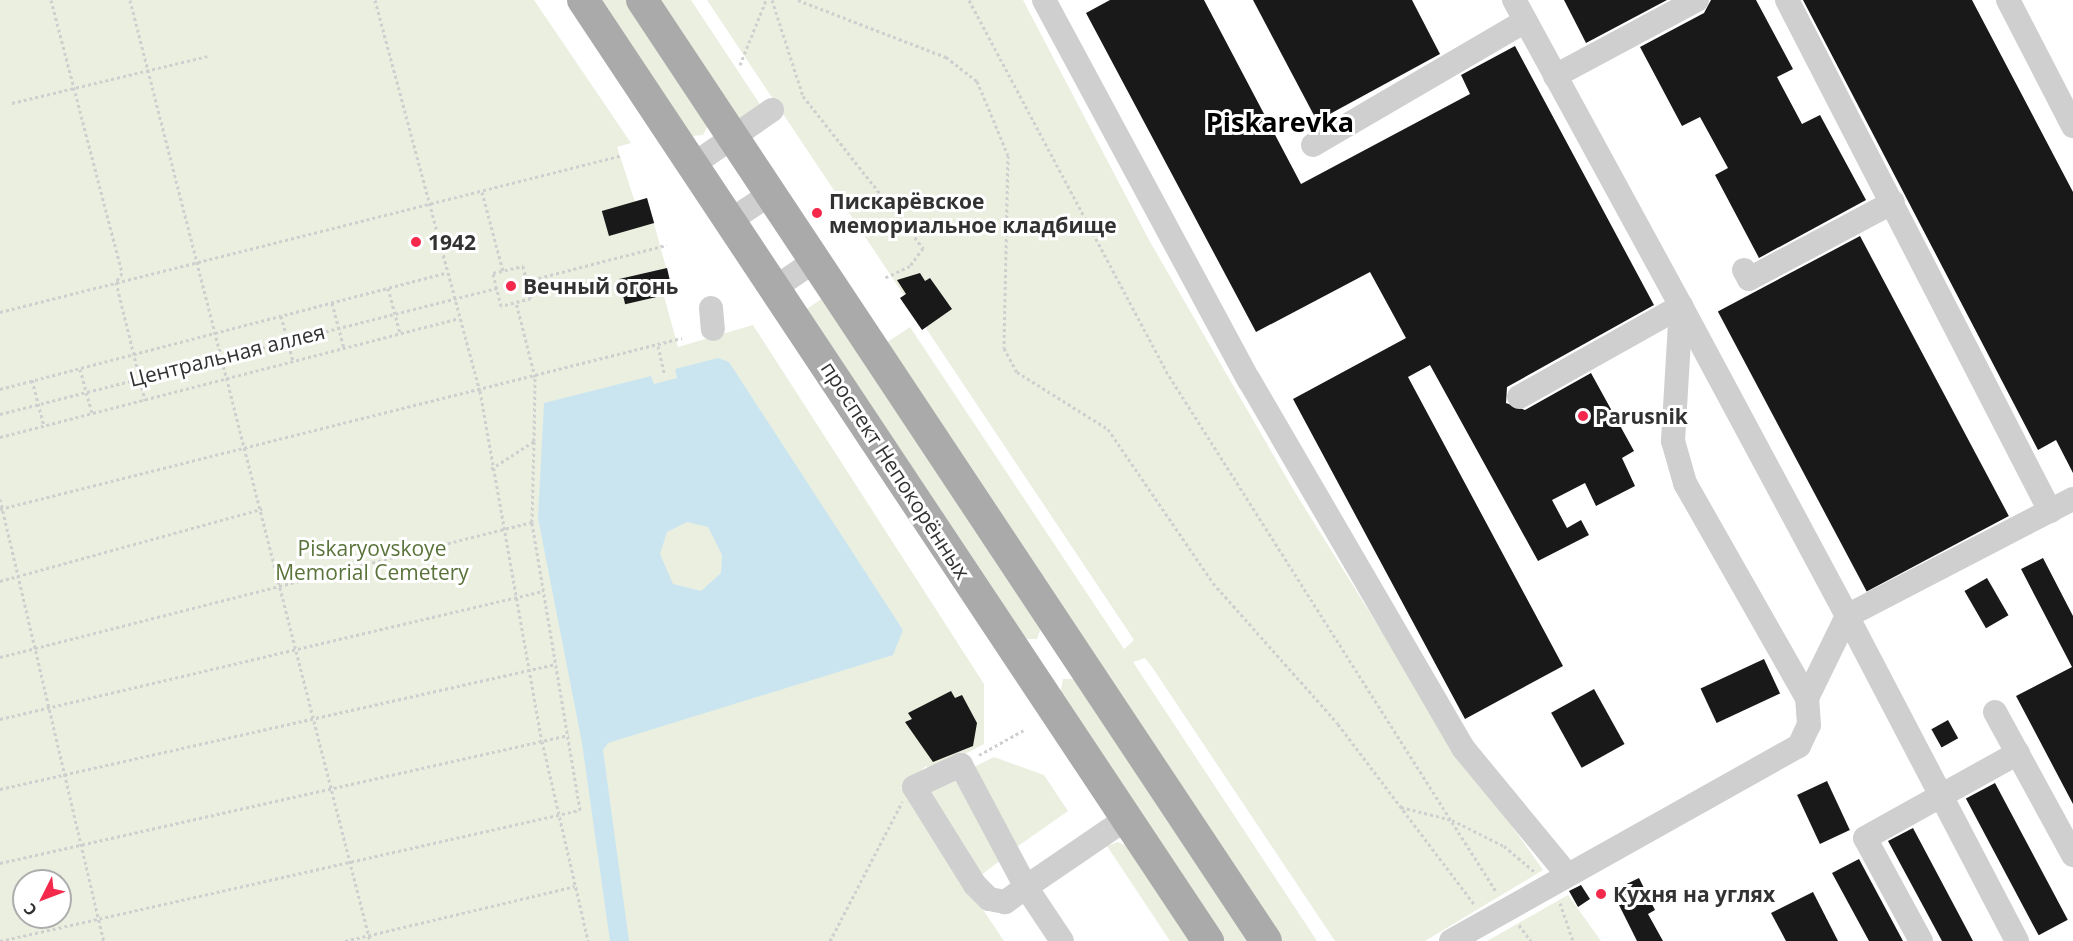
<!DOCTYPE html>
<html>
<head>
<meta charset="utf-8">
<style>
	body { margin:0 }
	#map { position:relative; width:2073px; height:941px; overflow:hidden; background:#fff; font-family:"Open Sans",sans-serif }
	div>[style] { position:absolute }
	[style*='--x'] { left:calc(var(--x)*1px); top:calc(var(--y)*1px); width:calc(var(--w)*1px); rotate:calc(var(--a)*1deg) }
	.green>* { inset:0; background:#eaefe0 }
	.water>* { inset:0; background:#cbe5f0 }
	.building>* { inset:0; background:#191919; transform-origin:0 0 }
	.path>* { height:3px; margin-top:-1.5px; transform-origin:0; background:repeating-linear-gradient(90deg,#cfcfcf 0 3px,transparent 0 6px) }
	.minor>* { height:24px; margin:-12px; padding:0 12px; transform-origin:12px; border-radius:12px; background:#cfcfcf }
	.major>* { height:32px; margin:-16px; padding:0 16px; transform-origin:16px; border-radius:16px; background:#aaa }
	.dots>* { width:16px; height:16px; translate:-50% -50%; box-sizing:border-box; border:3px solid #fff; border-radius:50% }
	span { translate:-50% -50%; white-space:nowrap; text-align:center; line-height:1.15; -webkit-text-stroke:6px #fff; paint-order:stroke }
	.poi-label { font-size:21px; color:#323232; font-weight:700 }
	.left { translate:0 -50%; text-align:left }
	.street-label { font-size:21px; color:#323232 }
	.park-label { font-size:21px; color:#5a733a }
	.district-label { font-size:27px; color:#000; font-weight:700 }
	.north { position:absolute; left:12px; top:869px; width:60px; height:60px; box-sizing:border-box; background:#fff; border:2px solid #adadad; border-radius:50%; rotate:228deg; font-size:16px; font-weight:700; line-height:24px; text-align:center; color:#323232 }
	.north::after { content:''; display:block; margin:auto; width:21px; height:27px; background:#f4294b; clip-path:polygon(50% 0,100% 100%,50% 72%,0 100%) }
</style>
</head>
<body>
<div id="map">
	<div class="green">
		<div style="clip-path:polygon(evenodd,0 0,534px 0,631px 143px,617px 147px,635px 202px,647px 198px,673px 293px,664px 296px,678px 347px,753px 325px,984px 684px,984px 744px,930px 772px,926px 766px,901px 788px,1004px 941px,0 941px,0 0,24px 881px,60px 881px,60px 917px,24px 917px,24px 881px)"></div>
		<div style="clip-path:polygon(598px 0,627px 0,708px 125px,703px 135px,692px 136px)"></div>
		<div style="clip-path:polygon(659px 0,691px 0,763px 109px,741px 125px)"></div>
		<div style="clip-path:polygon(707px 0,1023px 0,1149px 240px,1293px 489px,1438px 722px,1543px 870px,1425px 941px,1335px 941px,1152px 667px,1145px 658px,1133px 662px,1317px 941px,1282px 941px,886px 343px,910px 327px,1124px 649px,1134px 640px)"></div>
		<div style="clip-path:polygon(823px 298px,1041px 628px,1037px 639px,1025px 639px,805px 310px)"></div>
		<div style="clip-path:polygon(1063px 679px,1075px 679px,1249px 941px,1224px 941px,1060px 694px)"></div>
		<div style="clip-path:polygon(994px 757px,1044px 775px,1068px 811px,1011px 851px,968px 770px)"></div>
		<div style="clip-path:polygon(955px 773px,1002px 859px,976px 879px,925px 799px,929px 786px)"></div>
		<div style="clip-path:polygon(1118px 842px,1127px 846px,1190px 941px,1170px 941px,1107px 846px)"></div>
		<div style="clip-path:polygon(1568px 895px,1601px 941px,1487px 941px)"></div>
	</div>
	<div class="water">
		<div style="clip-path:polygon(evenodd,718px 358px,729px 362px,903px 630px,893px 655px,608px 743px,603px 750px,629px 941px,610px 941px,582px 743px,538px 518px,544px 403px,651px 376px,654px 384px,677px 378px,675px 369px,718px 358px,687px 522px,708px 527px,722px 555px,721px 573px,701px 591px,673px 584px,660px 554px,667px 532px,687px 522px)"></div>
	</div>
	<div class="building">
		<div style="clip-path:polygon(1110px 0,1204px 0,1301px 184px,1470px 94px,1461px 75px,1515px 46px,1654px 305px,1507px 387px,1506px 403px,1525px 410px,1591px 373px,1634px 451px,1622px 458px,1635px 486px,1596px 506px,1585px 483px,1552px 500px,1567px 528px,1581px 520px,1589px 535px,1538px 561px,1430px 365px,1408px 377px,1563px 666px,1465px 719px,1293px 399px,1406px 338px,1370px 272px,1256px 332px,1086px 13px)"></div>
		<div style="clip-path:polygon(1253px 0,1412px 0,1440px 54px,1317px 121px)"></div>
		<div style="clip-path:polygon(1564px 0,1667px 0,1586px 43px)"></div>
		<div style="clip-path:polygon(1711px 0,1756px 0,1793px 69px,1777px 77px,1802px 124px,1820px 115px,1866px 200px,1759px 258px,1715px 175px,1728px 168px,1700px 117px,1682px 126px,1640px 47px,1704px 13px)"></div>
		<div style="clip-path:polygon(1803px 0,1972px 0,2073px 192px,2073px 473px,2056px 440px,2038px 450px)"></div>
		<div style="left:647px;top:198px;width:26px;height:47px;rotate:74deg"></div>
		<div style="left:1860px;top:236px;width:317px;height:161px;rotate:62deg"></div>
		<div style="left:667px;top:268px;width:26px;height:49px;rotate:77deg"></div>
		<div style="clip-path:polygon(920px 273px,925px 281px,930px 278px,952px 309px,922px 330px,900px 298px,906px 294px,897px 280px)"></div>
		<div style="clip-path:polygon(2043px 558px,2073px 616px,2073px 804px,2016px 696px,2072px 667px,2021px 569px)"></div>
		<div style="left:1987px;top:578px;width:43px;height:26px;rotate:60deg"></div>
		<div style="left:1764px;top:659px;width:38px;height:70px;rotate:65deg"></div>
		<div style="left:1594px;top:689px;width:63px;height:49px;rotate:61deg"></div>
		<div style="clip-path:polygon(951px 691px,955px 698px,962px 695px,977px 723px,973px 746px,933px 762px,905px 722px,912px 719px,908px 713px)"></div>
		<div style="left:1948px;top:720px;width:21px;height:19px;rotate:61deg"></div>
		<div style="left:1827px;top:781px;width:54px;height:33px;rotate:65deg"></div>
		<div style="left:1995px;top:783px;width:155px;height:33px;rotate:62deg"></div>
		<div style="clip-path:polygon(1913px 828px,1973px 941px,1942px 941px,1888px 841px)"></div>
		<div style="clip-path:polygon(1859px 859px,1903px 941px,1869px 941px,1832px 873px)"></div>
		<div style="clip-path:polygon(1639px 878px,1655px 910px,1648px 914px,1663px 941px,1637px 941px,1612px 891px)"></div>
		<div style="clip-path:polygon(1581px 885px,1590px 899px,1578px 907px,1569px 891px)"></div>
		<div style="clip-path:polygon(1813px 892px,1838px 941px,1786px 941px,1771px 913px)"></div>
	</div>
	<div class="path">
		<div style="--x:51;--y:0;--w:282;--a:75.4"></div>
		<div style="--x:122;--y:273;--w:11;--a:124"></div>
		<div style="--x:116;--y:282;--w:122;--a:76.2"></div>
		<div style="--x:130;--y:0;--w:971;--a:75.69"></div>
		<div style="--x:375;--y:0;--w:405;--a:75"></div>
		<div style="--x:480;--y:391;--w:355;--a:80"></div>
		<div style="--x:542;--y:741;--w:205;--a:77"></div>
		<div style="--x:772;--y:0;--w:101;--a:72.1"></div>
		<div style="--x:803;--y:96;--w:194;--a:51.7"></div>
		<div style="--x:923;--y:248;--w:22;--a:126"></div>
		<div style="--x:910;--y:266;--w:29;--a:155"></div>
		<div style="--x:798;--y:0;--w:159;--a:21.1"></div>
		<div style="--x:946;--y:57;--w:39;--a:38"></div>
		<div style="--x:977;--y:81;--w:80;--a:67.3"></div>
		<div style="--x:1008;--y:155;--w:193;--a:91.2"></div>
		<div style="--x:1004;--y:348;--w:27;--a:62"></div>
		<div style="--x:1017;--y:372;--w:107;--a:32.1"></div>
		<div style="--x:1108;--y:429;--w:186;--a:55.7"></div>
		<div style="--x:1213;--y:583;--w:188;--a:48.4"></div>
		<div style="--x:1338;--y:724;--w:227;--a:52.9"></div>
		<div style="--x:969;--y:0;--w:420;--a:62"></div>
		<div style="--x:1166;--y:371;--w:618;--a:57.62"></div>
		<div style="--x:740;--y:65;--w:70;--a:-68.2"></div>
		<div style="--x:12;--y:103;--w:202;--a:-13.5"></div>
		<div style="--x:482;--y:192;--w:82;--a:75.1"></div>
		<div style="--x:523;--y:266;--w:33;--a:76"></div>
		<div style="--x:531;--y:298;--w:31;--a:165"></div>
		<div style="--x:501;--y:306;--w:34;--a:-104"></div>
		<div style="--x:493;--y:273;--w:31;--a:-13"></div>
		<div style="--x:527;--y:281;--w:144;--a:-14.5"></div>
		<div style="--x:388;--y:288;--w:47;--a:75.1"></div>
		<div style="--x:332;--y:303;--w:47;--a:75.1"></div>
		<div style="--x:0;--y:312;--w:642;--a:-14.14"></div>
		<div style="--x:281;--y:316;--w:47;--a:75.1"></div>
		<div style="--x:658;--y:346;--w:28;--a:77"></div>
		<div style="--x:80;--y:369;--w:46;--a:74.7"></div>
		<div style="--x:32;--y:380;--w:48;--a:75.4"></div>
		<div style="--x:0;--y:389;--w:461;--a:-14.6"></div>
		<div style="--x:0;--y:414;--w:513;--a:-14.23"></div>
		<div style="--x:0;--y:437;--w:474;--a:-14.5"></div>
		<div style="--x:491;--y:469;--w:51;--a:-33.1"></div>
		<div style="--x:534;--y:441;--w:64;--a:-89.1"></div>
		<div style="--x:535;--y:377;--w:77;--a:-104.2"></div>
		<div style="--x:0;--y:499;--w:454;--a:76.8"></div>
		<div style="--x:0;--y:509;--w:703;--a:-14.08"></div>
		<div style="--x:0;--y:581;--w:272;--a:-15.4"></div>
		<div style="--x:0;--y:657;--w:549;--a:-14.24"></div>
		<div style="--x:0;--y:719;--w:558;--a:-13.26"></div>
		<div style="--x:979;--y:755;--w:51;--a:-29.1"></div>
		<div style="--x:0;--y:789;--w:570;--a:-12.67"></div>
		<div style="--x:1401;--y:807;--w:53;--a:14.3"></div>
		<div style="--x:1452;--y:820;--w:58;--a:26.6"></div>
		<div style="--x:1504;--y:846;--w:39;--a:40"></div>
		<div style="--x:0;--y:863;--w:583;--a:-12.68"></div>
		<div style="--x:1560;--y:903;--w:40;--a:71.1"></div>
		<div style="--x:1519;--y:925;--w:20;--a:53"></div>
		<div style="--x:0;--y:941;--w:595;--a:-12.73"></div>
		<div style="--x:580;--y:810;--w:292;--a:-99.5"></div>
		<div style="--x:532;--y:522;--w:81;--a:-88.6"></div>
		<div style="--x:345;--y:941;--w:236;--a:-13.4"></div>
		<div style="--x:830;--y:941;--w:157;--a:-62.6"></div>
	</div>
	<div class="minor">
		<div style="--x:1044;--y:0;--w:432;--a:61.7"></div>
		<div style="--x:1249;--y:380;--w:426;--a:59.8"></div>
		<div style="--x:1463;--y:748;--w:163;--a:50.5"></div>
		<div style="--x:1787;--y:0;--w:575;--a:62.77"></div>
		<div style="--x:2008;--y:0;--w:142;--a:62.7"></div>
		<div style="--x:1555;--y:76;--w:161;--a:-28.2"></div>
		<div style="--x:1313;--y:145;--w:246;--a:-30.3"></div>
		<div style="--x:694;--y:164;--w:95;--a:-34.7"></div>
		<div style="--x:731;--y:220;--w:49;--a:-33.4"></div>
		<div style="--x:1744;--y:270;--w:10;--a:61"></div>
		<div style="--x:1749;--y:279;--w:163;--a:-28.1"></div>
		<div style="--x:776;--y:287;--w:48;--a:-34"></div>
		<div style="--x:711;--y:308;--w:21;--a:85"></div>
		<div style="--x:1519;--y:397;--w:186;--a:-29.3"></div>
		<div style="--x:1681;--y:306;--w:352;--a:61.8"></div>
		<div style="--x:1847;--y:616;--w:91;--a:116"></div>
		<div style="--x:1995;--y:712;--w:163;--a:61.4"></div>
		<div style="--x:961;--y:765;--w:138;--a:62"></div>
		<div style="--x:1026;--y:887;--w:26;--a:144"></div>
		<div style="--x:1005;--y:902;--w:16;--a:-169"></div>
		<div style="--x:989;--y:899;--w:20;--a:-135"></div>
		<div style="--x:975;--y:885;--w:115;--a:-121.9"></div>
		<div style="--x:914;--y:787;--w:52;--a:-25.1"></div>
		<div style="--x:1062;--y:941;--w:65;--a:-123.7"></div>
		<div style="--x:1026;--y:887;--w:122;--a:-34.3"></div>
		<div style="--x:1451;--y:941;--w:399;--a:-29.3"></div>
		<div style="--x:1799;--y:746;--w:23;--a:-65"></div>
		<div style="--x:1809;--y:725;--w:27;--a:-94"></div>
		<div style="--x:1807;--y:698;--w:247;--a:-119.6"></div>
		<div style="--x:1685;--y:483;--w:44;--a:-105.9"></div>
		<div style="--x:1673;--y:441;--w:135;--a:-86.6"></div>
		<div style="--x:1681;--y:306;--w:349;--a:-118.6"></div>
		<div style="--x:1921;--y:941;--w:117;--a:-118.5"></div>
		<div style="--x:1865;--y:838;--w:175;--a:-29.1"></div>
		<div style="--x:2017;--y:941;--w:367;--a:-117.6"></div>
		<div style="--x:1847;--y:616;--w:254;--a:-27.4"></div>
	</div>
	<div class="major">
		<div style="--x:583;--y:0;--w:1130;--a:56.41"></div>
		<div style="--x:642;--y:0;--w:1129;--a:56.45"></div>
	</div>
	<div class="dots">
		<div style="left:817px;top:213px;background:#f4294b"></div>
		<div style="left:416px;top:242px;background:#f4294b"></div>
		<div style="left:511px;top:286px;background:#f4294b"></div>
		<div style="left:1583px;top:416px;background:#f4294b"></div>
		<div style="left:1601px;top:894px;background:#f4294b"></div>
	</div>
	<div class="poi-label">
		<span class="left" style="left:829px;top:213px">Пискарёвское<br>мемориальное кладбище</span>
		<span class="left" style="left:428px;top:242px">1942</span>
		<span class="left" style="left:523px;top:286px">Вечный огонь</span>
		<span class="left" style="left:1595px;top:416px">Parusnik</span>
		<span class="left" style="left:1613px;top:894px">Кухня на углях</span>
	</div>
	<div class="street-label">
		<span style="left:227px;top:355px;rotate:-14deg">Центральная аллея</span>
		<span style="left:896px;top:470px;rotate:57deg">проспект Непокорённых</span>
	</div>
	<div class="park-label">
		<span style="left:372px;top:560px">Piskaryovskoye<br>Memorial Cemetery</span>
	</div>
	<div class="district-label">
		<span style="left:1280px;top:122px">Piskarevka</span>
	</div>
	<div class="north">С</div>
</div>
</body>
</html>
